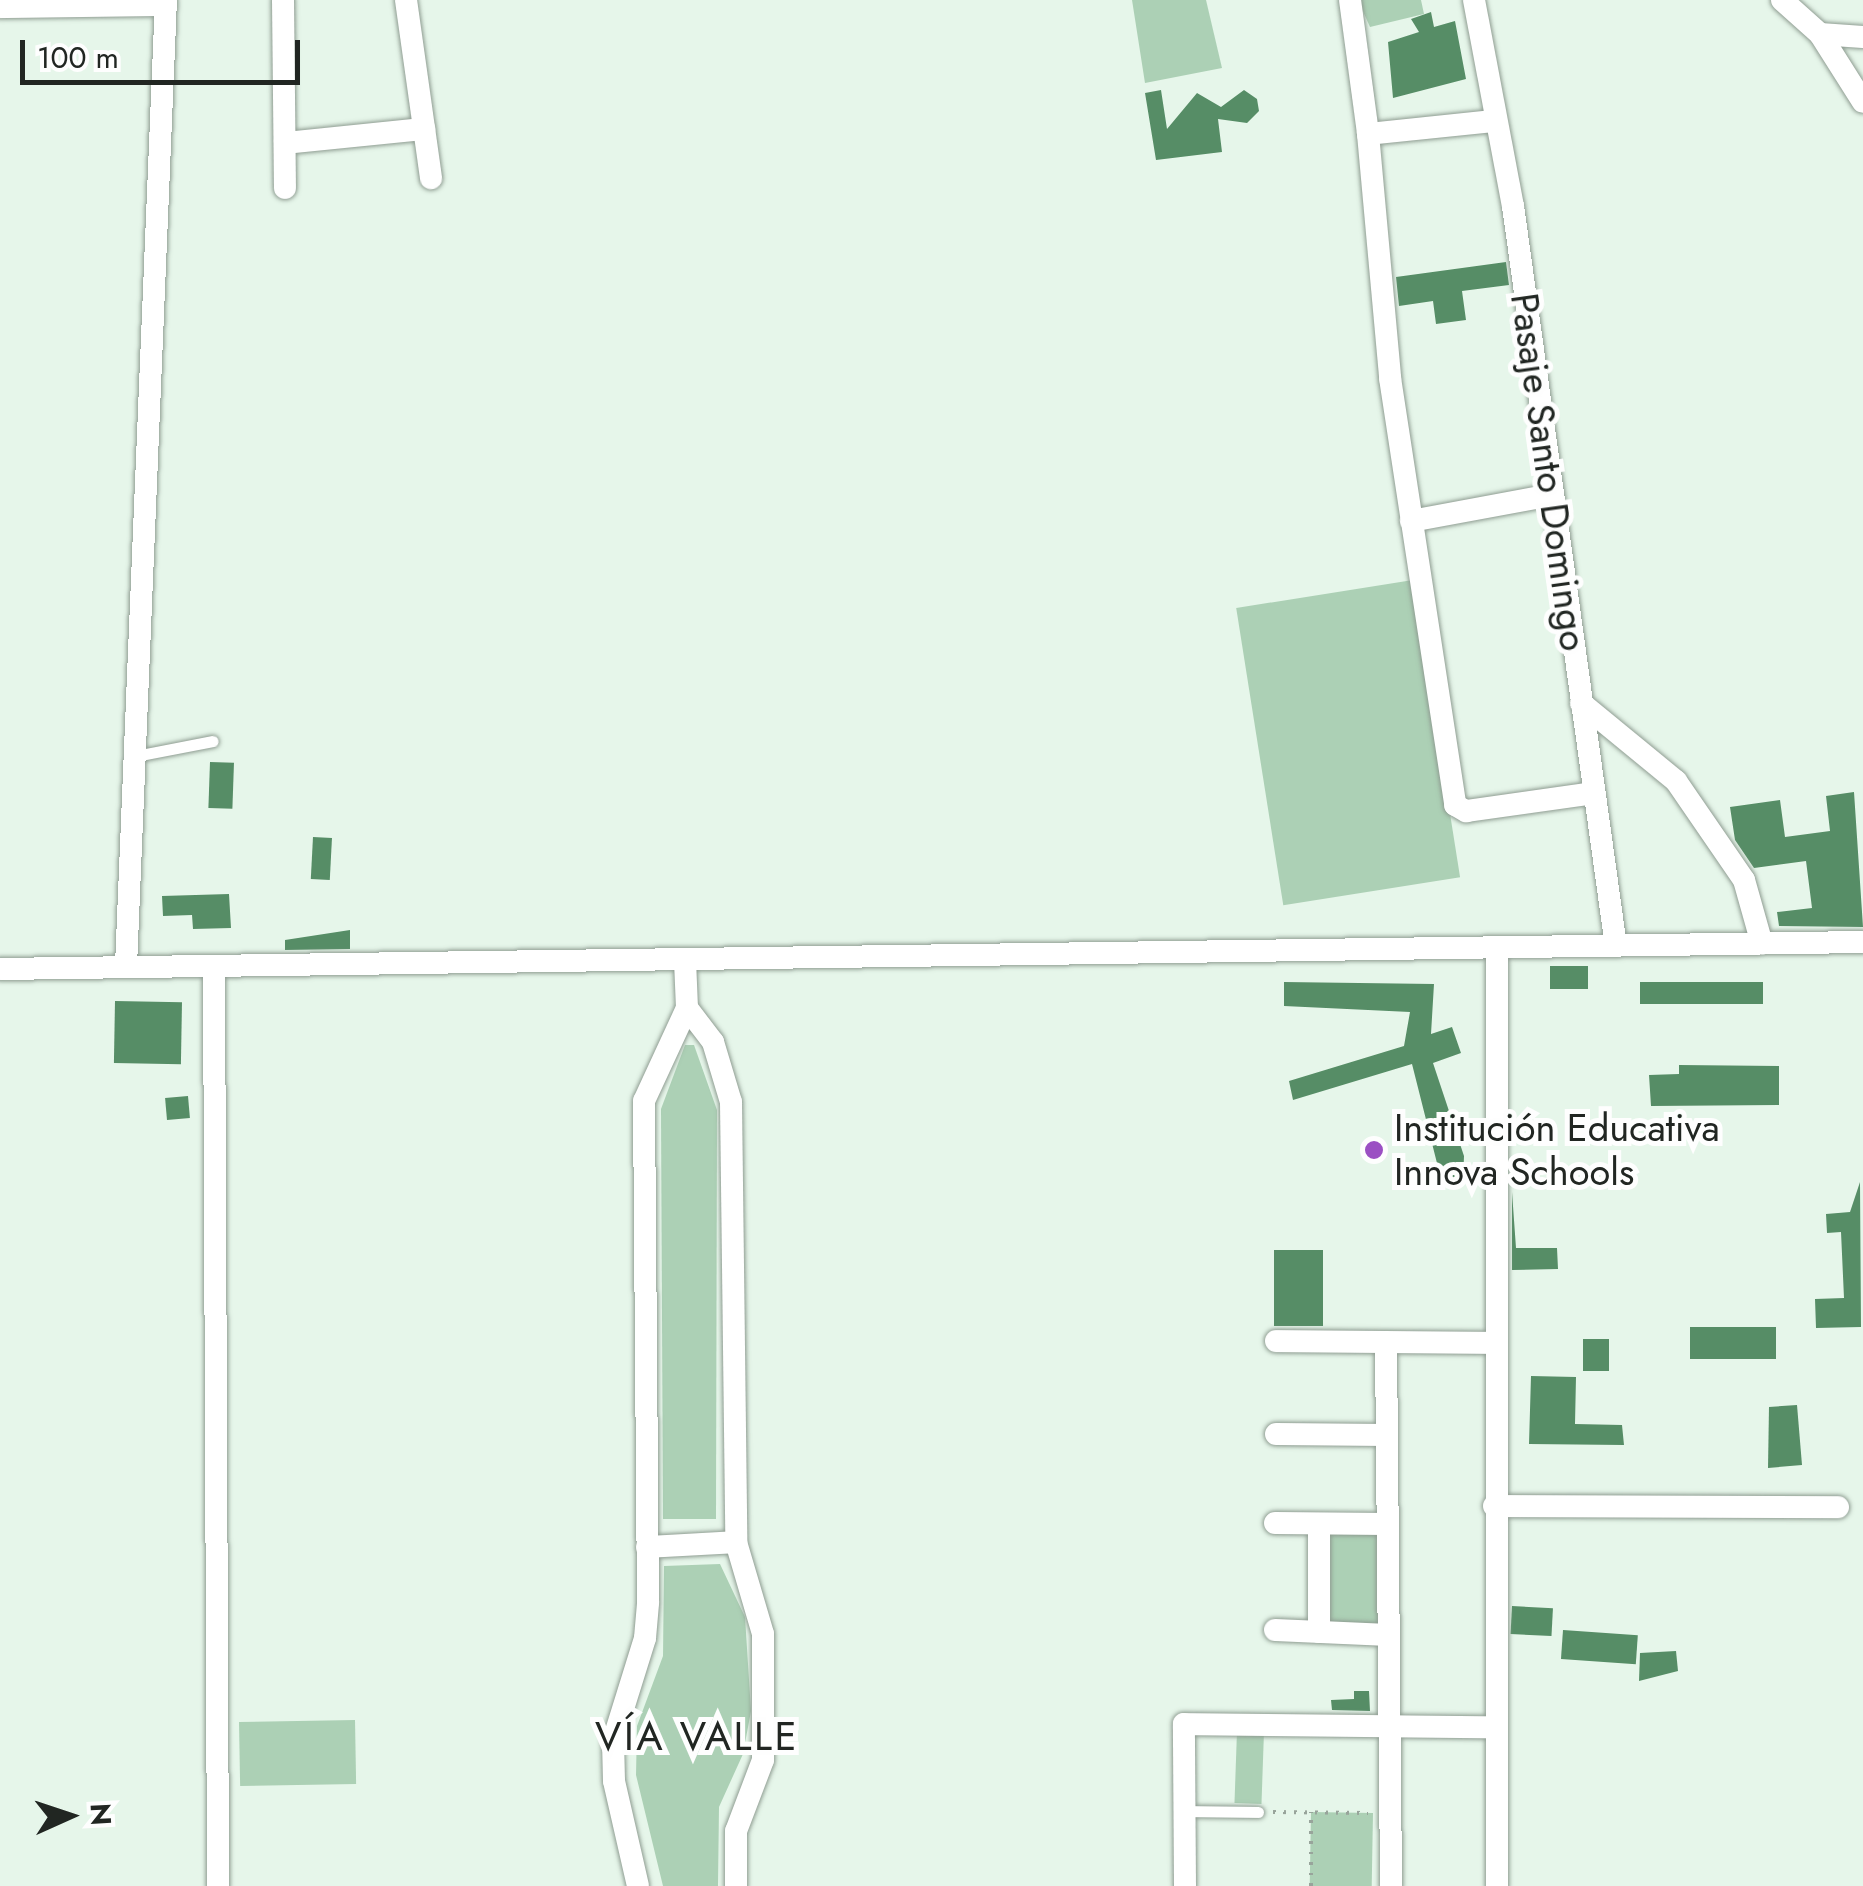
<!DOCTYPE html>
<html>
<head>
<meta charset="utf-8">
<style>
	body { margin:0 }
	#map { position:relative; width:1863px; height:1886px; overflow:hidden; background:#e6f6ea; font-family:Jost,sans-serif }
	div>[style] { position:absolute }
	[style*='--x'] { left:calc(var(--x)*1px); top:calc(var(--y)*1px); width:calc(var(--w)*1px); rotate:calc(var(--a)*1deg) }
	.green>* { inset:0; background:#acd0b5; transform-origin:0 0 }
	.building>* { inset:0; background:#568d66; transform-origin:0 0 }
	.path>* { height:4px; margin-top:-2px; transform-origin:0; background:repeating-linear-gradient(90deg,#98a49b 0 2.5px,transparent 0 10.5px) }
	.roads { filter:drop-shadow(0 0 2px #8f9d92) drop-shadow(0 0 2px #8f9d92) }
	.service>* { height:11px; margin:-5.5px; padding:0 5.5px; transform-origin:5.5px; border-radius:5.5px; background:#fff }
	.minor>* { height:22px; margin:-11px; padding:0 11px; transform-origin:11px; border-radius:11px; background:#fff }
	.dots>* { width:28px; height:28px; translate:-50% -50%; box-sizing:border-box; border:5px solid #fefefe; border-radius:50% }
	span { translate:-50% -50%; white-space:nowrap; text-align:center; line-height:1.15; -webkit-text-stroke:10px #fefefe; paint-order:stroke }
	.street-label { font-size:38px; color:#212622 }
	.poi-label { font-size:38px; color:#212622 }
	.left { translate:0 -50%; text-align:left }
	.neighbourhood-label { font-size:40px; color:#212622; letter-spacing:2.5px }
	.north { position:absolute; left:20px; top:1766px; width:100px; height:100px; -webkit-text-stroke:8px #fefefe; paint-order:stroke; rotate:87deg; font-size:28px; font-weight:700; line-height:40px; text-align:center; color:#212622 }
	.north::after { content:''; display:block; margin:auto; width:35px; height:45px; background:#212622; clip-path:polygon(50% 0,100% 100%,50% 72%,0 100%) }
	.scale { position:absolute; left:20px; top:40px; width:280px; height:45px; box-sizing:border-box; border:5px solid #212622; border-top:0; padding-left:12px; font-size:30px; line-height:35px; white-space:nowrap; color:#212622; -webkit-text-stroke:8px #fefefe; paint-order:stroke }
</style>
</head>
<body>
<div id="map">
	<div class="green">
		<div style="clip-path:polygon(1132px 0,1206px 0,1222px 68px,1145px 83px)"></div>
		<div style="clip-path:polygon(1358px 0,1421px 0,1424px 14px,1370px 27px)"></div>
		<div style="left:1413px;top:580px;width:301px;height:179px;rotate:81deg"></div>
		<div style="clip-path:polygon(685px 1045px,694px 1045px,717px 1110px,716px 1519px,663px 1519px,661px 1109px)"></div>
		<div style="left:1325px;top:1528px;width:55px;height:99px;rotate:1deg"></div>
		<div style="clip-path:polygon(720px 1564px,745px 1617px,751px 1711px,743px 1754px,719px 1807px,718px 1886px,663px 1886px,636px 1775px,637px 1726px,663px 1656px,664px 1566px)"></div>
		<div style="left:355px;top:1720px;width:64px;height:116px;rotate:89deg"></div>
		<div style="left:1237px;top:1731px;width:27px;height:72px;rotate:2deg"></div>
		<div style="left:1311px;top:1812px;width:62px;height:74px;rotate:1deg"></div>
	</div>
	<div class="building">
		<div style="clip-path:polygon(1431px 12px,1434px 27px,1455px 21px,1466px 79px,1393px 98px,1388px 42px,1419px 32px,1411px 19px)"></div>
		<div style="clip-path:polygon(1161px 90px,1167px 129px,1197px 93px,1221px 107px,1244px 90px,1257px 99px,1259px 111px,1247px 123px,1218px 119px,1222px 152px,1156px 160px,1145px 93px)"></div>
		<div style="clip-path:polygon(1506px 262px,1509px 285px,1462px 291px,1466px 320px,1436px 324px,1433px 301px,1399px 306px,1396px 277px)"></div>
		<div style="left:210px;top:762px;width:24px;height:46px;rotate:2deg"></div>
		<div style="clip-path:polygon(1854px 792px,1863px 927px,1779px 926px,1777px 912px,1812px 908px,1806px 861px,1754px 868px,1735px 840px,1730px 807px,1780px 800px,1785px 837px,1830px 831px,1826px 796px)"></div>
		<div style="left:313px;top:837px;width:19px;height:42px;rotate:3deg"></div>
		<div style="clip-path:polygon(229px 894px,231px 928px,193px 929px,192px 915px,163px 916px,162px 896px)"></div>
		<div style="clip-path:polygon(350px 930px,350px 949px,285px 950px,285px 940px)"></div>
		<div style="left:1588px;top:966px;width:23px;height:38px;rotate:90deg"></div>
		<div style="clip-path:polygon(1284px 982px,1434px 984px,1431px 1034px,1452px 1027px,1461px 1053px,1433px 1063px,1464px 1156px,1463px 1183px,1442px 1183px,1412px 1064px,1293px 1100px,1289px 1081px,1404px 1046px,1410px 1012px,1284px 1006px)"></div>
		<div style="left:1640px;top:982px;width:123px;height:22px"></div>
		<div style="left:115px;top:1001px;width:67px;height:62px;rotate:1deg"></div>
		<div style="clip-path:polygon(1679px 1065px,1779px 1066px,1779px 1105px,1651px 1106px,1649px 1075px,1679px 1074px)"></div>
		<div style="left:188px;top:1096px;width:22px;height:23px;rotate:85deg"></div>
		<div style="clip-path:polygon(1860px 1182px,1861px 1327px,1816px 1328px,1815px 1299px,1844px 1298px,1841px 1232px,1827px 1233px,1826px 1214px,1850px 1212px)"></div>
		<div style="clip-path:polygon(1512px 1192px,1516px 1248px,1557px 1248px,1558px 1269px,1512px 1270px)"></div>
		<div style="left:1323px;top:1250px;width:76px;height:49px;rotate:90deg"></div>
		<div style="left:1690px;top:1327px;width:86px;height:32px"></div>
		<div style="left:1583px;top:1339px;width:26px;height:32px"></div>
		<div style="clip-path:polygon(1531px 1376px,1576px 1377px,1575px 1424px,1622px 1425px,1624px 1445px,1529px 1444px)"></div>
		<div style="clip-path:polygon(1797px 1405px,1802px 1465px,1768px 1468px,1769px 1407px)"></div>
		<div style="left:1512px;top:1606px;width:41px;height:28px;rotate:3deg"></div>
		<div style="left:1563px;top:1630px;width:75px;height:29px;rotate:4deg"></div>
		<div style="clip-path:polygon(1676px 1651px,1678px 1671px,1639px 1681px,1640px 1653px)"></div>
		<div style="clip-path:polygon(1354px 1691px,1369px 1691px,1370px 1711px,1332px 1710px,1331px 1700px,1354px 1699px)"></div>
	</div>
	<div class="path">
		<div style="--x:1273;--y:1812;--w:95;--a:0.6"></div>
		<div style="--x:1311;--y:1886;--w:74;--a:-90"></div>
	</div>
	<div class="roads">
		<div class="service">
			<div style="--x:135;--y:756;--w:79;--a:-10.9"></div>
			<div style="--x:1184;--y:1811;--w:74;--a:0.8"></div>
		</div>
		<div class="minor">
			<div style="--x:283;--y:0;--w:188;--a:89.4"></div>
			<div style="--x:406;--y:0;--w:180;--a:82"></div>
			<div style="--x:1350;--y:0;--w:135;--a:82.3"></div>
			<div style="--x:1368;--y:134;--w:127;--a:-5.9"></div>
			<div style="--x:1474;--y:0;--w:210;--a:79.3"></div>
			<div style="--x:1513;--y:206;--w:747;--a:82.08"></div>
			<div style="--x:1782;--y:0;--w:51;--a:41.8"></div>
			<div style="--x:1820;--y:34;--w:80;--a:57.7"></div>
			<div style="--x:0;--y:7;--w:166;--a:-0.7"></div>
			<div style="--x:1820;--y:34;--w:43;--a:4"></div>
			<div style="--x:1368;--y:134;--w:245;--a:84.8"></div>
			<div style="--x:1390;--y:378;--w:432;--a:81.3"></div>
			<div style="--x:1455;--y:805;--w:13;--a:29"></div>
			<div style="--x:1466;--y:811;--w:129;--a:-8"></div>
			<div style="--x:285;--y:143;--w:140;--a:-5.8"></div>
			<div style="--x:1411;--y:521;--w:142;--a:-10.5"></div>
			<div style="--x:1581;--y:703;--w:123;--a:39.4"></div>
			<div style="--x:1676;--y:781;--w:120;--a:55.5"></div>
			<div style="--x:1744;--y:880;--w:66;--a:74.3"></div>
			<div style="--x:126;--y:966;--w:967;--a:-87.63"></div>
			<div style="--x:214;--y:967;--w:919;--a:89.75"></div>
			<div style="--x:0;--y:969;--w:1863;--a:-0.83"></div>
			<div style="--x:687;--y:1008;--w:43;--a:52.6"></div>
			<div style="--x:713;--y:1042;--w:63;--a:73.3"></div>
			<div style="--x:731;--y:1102;--w:440;--a:89.3"></div>
			<div style="--x:736;--y:1542;--w:96;--a:73.6"></div>
			<div style="--x:763;--y:1634;--w:126;--a:90"></div>
			<div style="--x:763;--y:1760;--w:76;--a:110.8"></div>
			<div style="--x:736;--y:1831;--w:55;--a:90"></div>
			<div style="--x:1276;--y:1341;--w:217;--a:0.5"></div>
			<div style="--x:1386;--y:1342;--w:544;--a:89.47"></div>
			<div style="--x:1276;--y:1434;--w:111;--a:0.5"></div>
			<div style="--x:1494;--y:1506;--w:344;--a:0.2"></div>
			<div style="--x:1275;--y:1523;--w:112;--a:0.5"></div>
			<div style="--x:1319;--y:1524;--w:108;--a:90"></div>
			<div style="--x:647;--y:1547;--w:89;--a:-3.2"></div>
			<div style="--x:1275;--y:1630;--w:114;--a:2.5"></div>
			<div style="--x:638;--y:1886;--w:108;--a:-102.9"></div>
			<div style="--x:614;--y:1781;--w:40;--a:-91.4"></div>
			<div style="--x:613;--y:1741;--w:108;--a:-72.7"></div>
			<div style="--x:645;--y:1638;--w:36;--a:-85"></div>
			<div style="--x:648;--y:1602;--w:501;--a:-90.46"></div>
			<div style="--x:644;--y:1101;--w:102;--a:-65.2"></div>
			<div style="--x:687;--y:1008;--w:48;--a:-92.4"></div>
			<div style="--x:1185;--y:1886;--w:162;--a:-90.4"></div>
			<div style="--x:1184;--y:1724;--w:312;--a:0.6"></div>
			<div style="--x:1497;--y:1886;--w:937;--a:-90"></div>
		</div>
	</div>
	<div class="dots">
		<div style="left:1374px;top:1150px;background:#9b50c3"></div>
	</div>
	<div class="street-label">
		<span style="left:1549px;top:472px;rotate:82deg">Pasaje Santo Domingo</span>
	</div>
	<div class="poi-label">
		<span class="left" style="left:1394px;top:1150px">Institución Educativa<br>Innova Schools</span>
	</div>
	<div class="neighbourhood-label">
		<span style="left:697px;top:1736px">VÍA VALLE</span>
	</div>
	<div class="north">N</div>
	<div class="scale">100 m</div>
</div>
</body>
</html>
